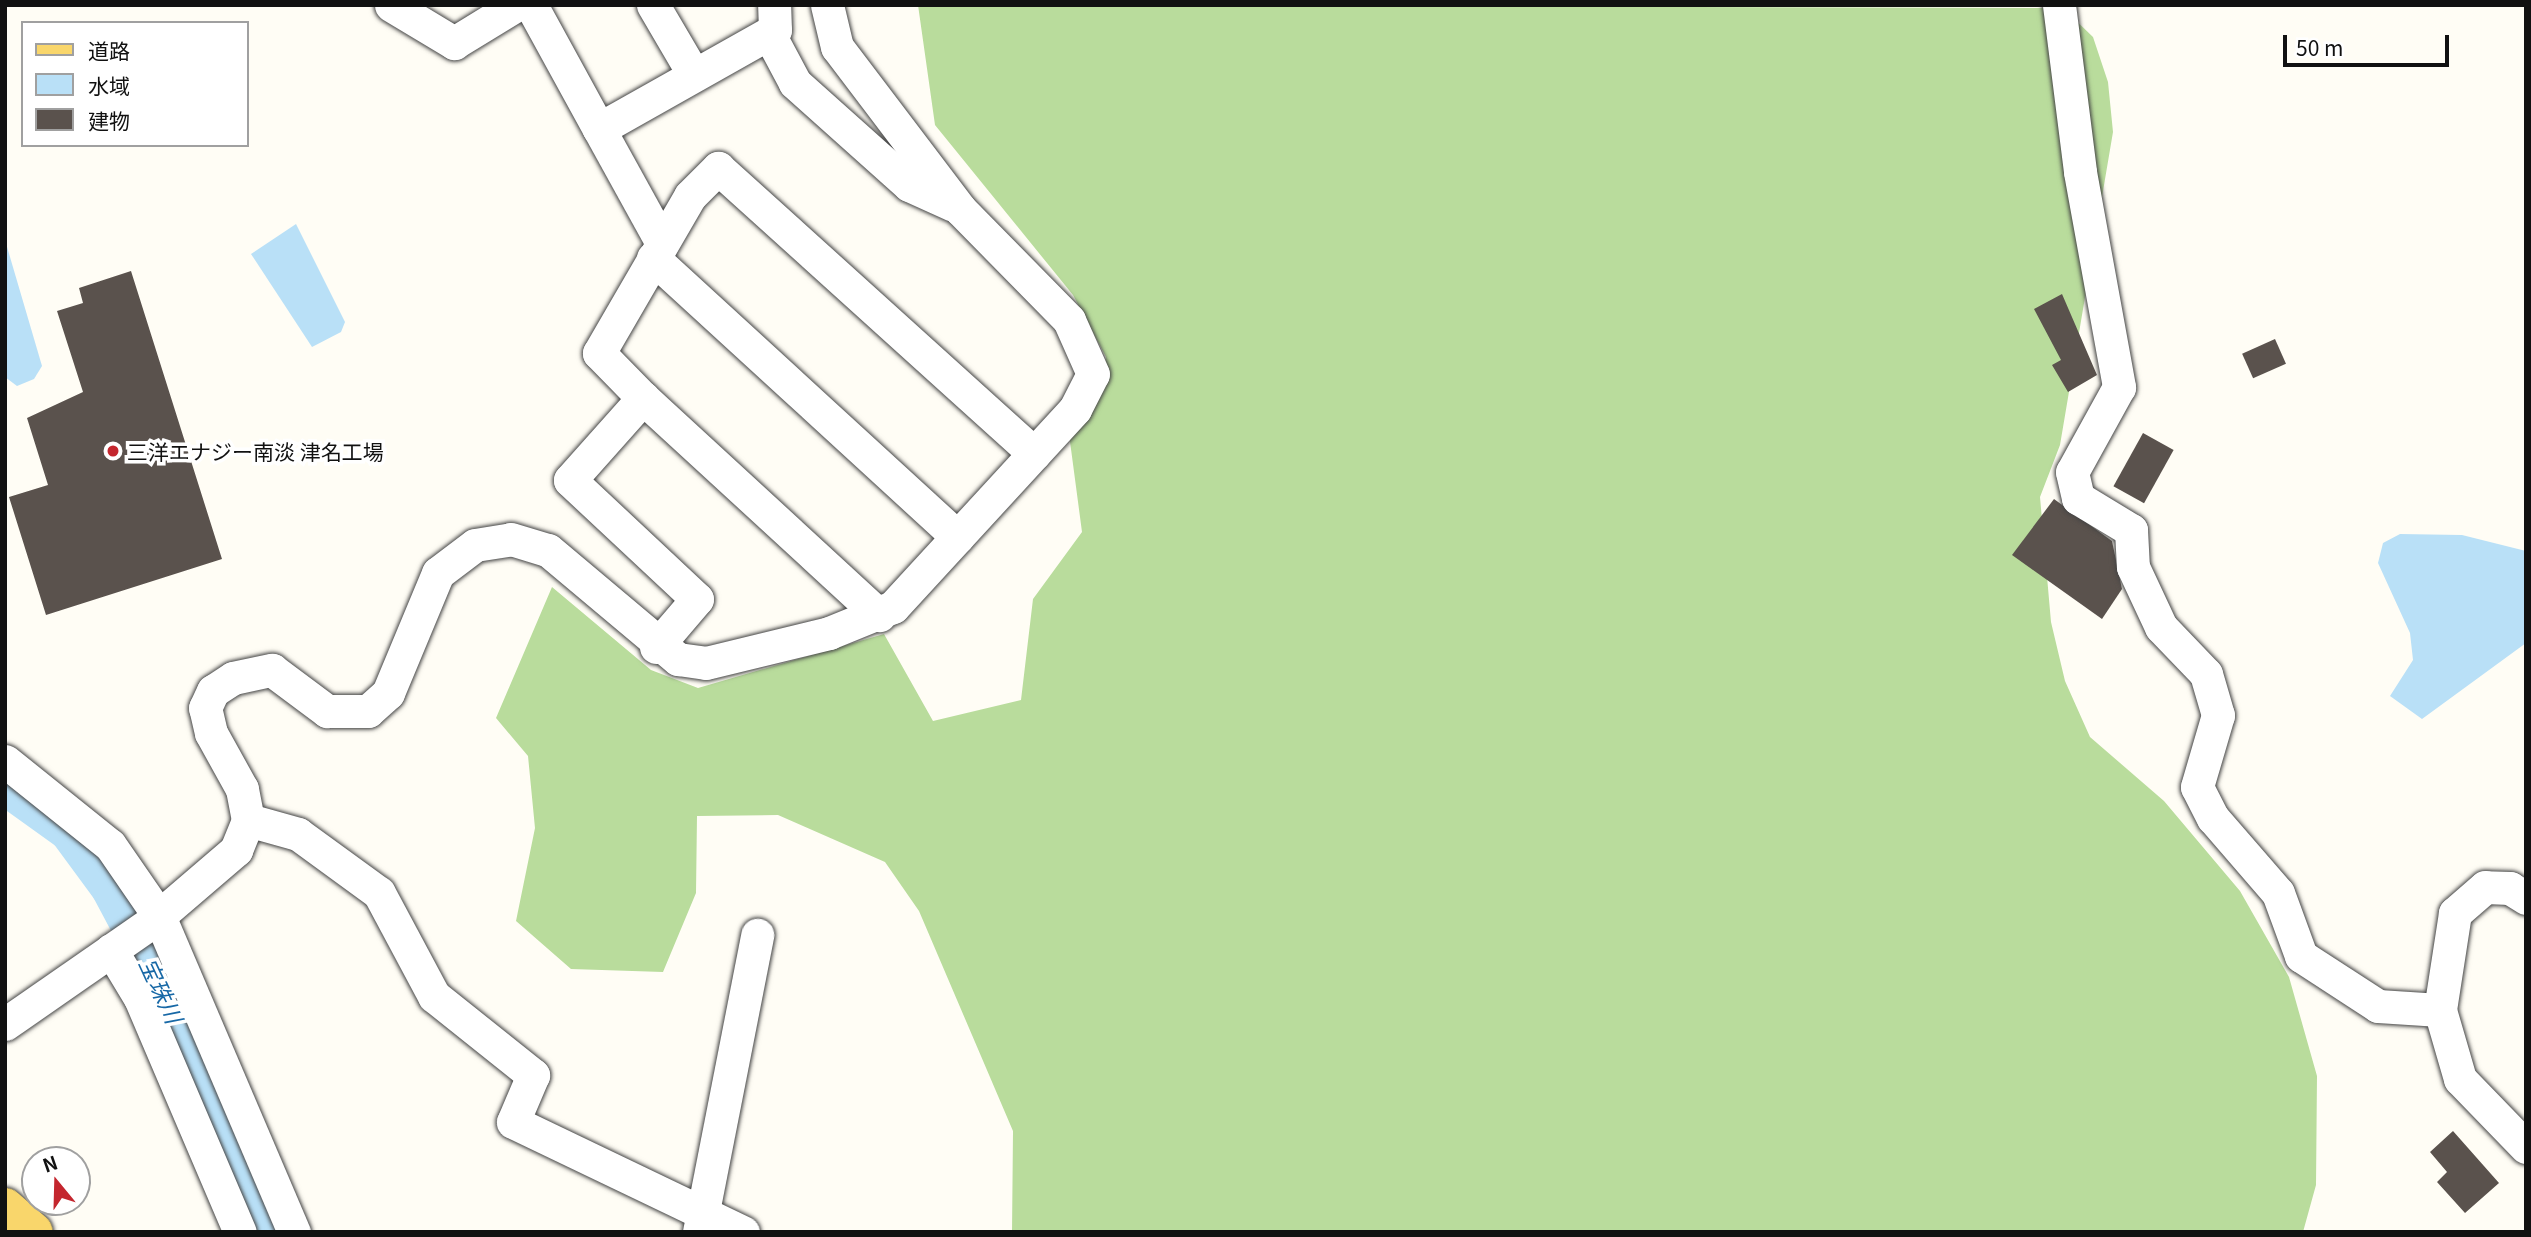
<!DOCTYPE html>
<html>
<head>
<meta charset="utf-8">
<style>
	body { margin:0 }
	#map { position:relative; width:2531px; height:1237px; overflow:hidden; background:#fffdf5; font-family:Georgia,"Noto Sans JP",serif }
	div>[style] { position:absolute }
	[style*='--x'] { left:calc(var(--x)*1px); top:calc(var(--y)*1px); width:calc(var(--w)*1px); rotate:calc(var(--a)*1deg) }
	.forest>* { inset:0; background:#b9dc9c }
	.water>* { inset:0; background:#b9e0f7 }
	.river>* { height:40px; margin:-20px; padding:0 20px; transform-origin:20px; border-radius:20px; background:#b9e0f7 }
	.building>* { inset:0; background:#5a524d; transform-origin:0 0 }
	.roads { filter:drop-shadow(0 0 2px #444) drop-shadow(0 0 2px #444) }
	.minor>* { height:33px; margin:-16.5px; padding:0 16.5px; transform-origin:16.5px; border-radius:16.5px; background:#fff }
	.major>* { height:38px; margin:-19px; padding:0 19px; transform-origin:19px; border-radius:19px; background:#f9d66b }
	.dots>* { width:19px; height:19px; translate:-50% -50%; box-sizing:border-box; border:4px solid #fff; border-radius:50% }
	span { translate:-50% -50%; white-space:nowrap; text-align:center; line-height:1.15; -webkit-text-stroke:7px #fff; paint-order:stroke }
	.poi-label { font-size:21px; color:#111 }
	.left { translate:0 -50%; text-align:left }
	.water-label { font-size:23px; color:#1768a6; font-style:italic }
	.frame { position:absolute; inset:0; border:7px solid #111; pointer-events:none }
	.legend { position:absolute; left:21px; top:21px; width:228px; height:126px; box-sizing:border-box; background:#fff; border:2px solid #a0a0a0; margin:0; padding:9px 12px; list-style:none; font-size:21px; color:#111 }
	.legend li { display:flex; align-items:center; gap:14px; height:35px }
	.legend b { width:35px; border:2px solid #a0a0a0 }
	.north { position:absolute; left:21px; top:1146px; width:70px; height:70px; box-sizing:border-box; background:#fff; border:2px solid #a0a0a0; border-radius:50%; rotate:341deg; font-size:19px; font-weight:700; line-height:28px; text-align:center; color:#111 }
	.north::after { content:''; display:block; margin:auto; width:24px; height:32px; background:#c4262e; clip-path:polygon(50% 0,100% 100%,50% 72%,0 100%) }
	.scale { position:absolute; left:2283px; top:35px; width:166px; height:32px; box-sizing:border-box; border:4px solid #111; border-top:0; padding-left:9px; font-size:21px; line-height:24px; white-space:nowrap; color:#111; -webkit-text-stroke:5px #fff; paint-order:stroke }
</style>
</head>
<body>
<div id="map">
	<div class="forest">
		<div style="clip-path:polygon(918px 5px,2063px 8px,2093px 37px,2108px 82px,2113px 132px,2060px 445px,2040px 497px,2051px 622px,2065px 681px,2090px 737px,2164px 801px,2240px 891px,2289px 977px,2317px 1076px,2316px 1185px,2303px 1232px,1012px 1232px,1013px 1131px,919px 911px,885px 862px,778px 815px,697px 816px,696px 893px,663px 972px,571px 969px,516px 921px,535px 828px,528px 756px,496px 718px,552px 587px,651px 670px,698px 688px,884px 634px,933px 721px,1021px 700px,1033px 599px,1082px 532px,1069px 434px,1098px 400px,1106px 357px,1073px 295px,935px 125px)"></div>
	</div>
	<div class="water">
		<div style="clip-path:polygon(296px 224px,345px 322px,341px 332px,312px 347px,251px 254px)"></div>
		<div style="clip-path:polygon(5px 240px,42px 366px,34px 379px,17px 386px,5px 377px)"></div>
		<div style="clip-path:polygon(2400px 534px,2462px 535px,2526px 551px,2526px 643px,2422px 719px,2390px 696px,2413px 660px,2410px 633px,2378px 563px,2383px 543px)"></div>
	</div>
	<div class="river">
		<div style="--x:5;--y:785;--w:79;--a:35.7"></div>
		<div style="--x:69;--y:831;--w:71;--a:53.6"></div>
		<div style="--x:111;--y:888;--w:111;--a:62"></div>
		<div style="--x:163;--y:986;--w:268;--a:66.5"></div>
	</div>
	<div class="building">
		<div style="clip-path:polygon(131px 271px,222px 559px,46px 615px,9px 497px,48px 485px,27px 418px,83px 392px,57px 311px,83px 303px,79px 288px)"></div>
		<div style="clip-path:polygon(2062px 294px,2097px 375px,2068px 392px,2052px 365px,2061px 360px,2034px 309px)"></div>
		<div style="left:2275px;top:339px;width:27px;height:36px;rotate:66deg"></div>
		<div style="left:2143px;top:433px;width:35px;height:61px;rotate:29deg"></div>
		<div style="clip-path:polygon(2054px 499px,2112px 541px,2122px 589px,2102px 619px,2012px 555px)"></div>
		<div style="clip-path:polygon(2453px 1131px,2499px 1183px,2465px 1213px,2437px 1182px,2447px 1172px,2430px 1152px)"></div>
	</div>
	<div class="roads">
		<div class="minor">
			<div style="--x:391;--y:5;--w:74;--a:31.1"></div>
			<div style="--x:454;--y:43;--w:73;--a:-31.5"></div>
			<div style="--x:531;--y:5;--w:141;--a:61.3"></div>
			<div style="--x:599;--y:129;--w:202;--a:-29.4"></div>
			<div style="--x:775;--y:30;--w:25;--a:-92"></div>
			<div style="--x:653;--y:5;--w:81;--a:59.6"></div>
			<div style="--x:2059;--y:5;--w:168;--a:82.8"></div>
			<div style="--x:2080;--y:172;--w:219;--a:79.7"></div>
			<div style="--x:2119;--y:387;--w:97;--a:118.9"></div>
			<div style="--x:2072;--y:472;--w:27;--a:77"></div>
			<div style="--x:2078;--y:498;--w:62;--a:31.1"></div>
			<div style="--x:2131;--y:530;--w:37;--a:87"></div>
			<div style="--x:2133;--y:567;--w:66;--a:65"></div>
			<div style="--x:2161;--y:627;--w:65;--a:46.2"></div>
			<div style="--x:2206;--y:674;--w:43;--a:73.7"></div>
			<div style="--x:2218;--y:715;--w:75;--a:106.3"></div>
			<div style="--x:2197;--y:787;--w:35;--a:63"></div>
			<div style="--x:2213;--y:818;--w:99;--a:49.1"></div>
			<div style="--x:2278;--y:893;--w:67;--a:69.9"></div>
			<div style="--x:2301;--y:956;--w:92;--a:33"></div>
			<div style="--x:2378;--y:1006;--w:62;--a:3.7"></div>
			<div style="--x:769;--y:34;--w:55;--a:62"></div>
			<div style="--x:795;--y:83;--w:153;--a:41.8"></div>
			<div style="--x:909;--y:185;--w:48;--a:24.4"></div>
			<div style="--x:599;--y:129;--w:130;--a:61.1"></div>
			<div style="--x:653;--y:258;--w:413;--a:42.5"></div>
			<div style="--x:643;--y:398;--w:321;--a:42.6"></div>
			<div style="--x:656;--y:647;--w:63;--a:-49.5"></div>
			<div style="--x:697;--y:599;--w:174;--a:-136.9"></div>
			<div style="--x:570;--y:480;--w:110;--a:-48.3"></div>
			<div style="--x:643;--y:398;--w:63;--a:-134.4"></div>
			<div style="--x:599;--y:353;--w:181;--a:-59.9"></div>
			<div style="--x:690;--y:196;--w:40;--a:-45"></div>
			<div style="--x:718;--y:168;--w:426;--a:42.1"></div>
			<div style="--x:5;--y:761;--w:134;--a:38.7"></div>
			<div style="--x:110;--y:845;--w:86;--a:55.4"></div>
			<div style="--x:159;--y:916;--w:344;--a:66.9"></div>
			<div style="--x:248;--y:820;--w:52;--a:15.6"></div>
			<div style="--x:298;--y:834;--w:100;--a:36.1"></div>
			<div style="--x:379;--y:893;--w:117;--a:61.9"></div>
			<div style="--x:434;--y:996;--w:127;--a:38.6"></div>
			<div style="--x:533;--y:1075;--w:51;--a:113.1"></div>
			<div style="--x:513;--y:1122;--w:255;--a:25.6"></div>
			<div style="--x:2526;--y:898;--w:19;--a:-148"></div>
			<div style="--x:2510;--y:888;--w:25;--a:-178"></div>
			<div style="--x:2485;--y:887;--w:40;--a:139"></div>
			<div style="--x:2455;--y:913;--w:98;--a:98.8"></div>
			<div style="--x:2440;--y:1010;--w:72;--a:73.8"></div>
			<div style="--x:2460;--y:1079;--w:95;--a:45.9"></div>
			<div style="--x:111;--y:950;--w:56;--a:58.9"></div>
			<div style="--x:140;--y:998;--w:254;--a:66.9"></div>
			<div style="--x:5;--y:1024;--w:179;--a:-34.8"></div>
			<div style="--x:152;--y:922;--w:111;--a:-40.6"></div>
			<div style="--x:236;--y:850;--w:32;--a:-68"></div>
			<div style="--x:248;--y:820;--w:32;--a:-101"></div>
			<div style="--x:242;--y:789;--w:64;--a:-119"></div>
			<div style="--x:211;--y:733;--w:26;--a:-103"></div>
			<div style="--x:205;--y:708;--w:19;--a:-65"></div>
			<div style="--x:213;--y:691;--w:24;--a:-33"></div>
			<div style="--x:233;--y:678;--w:40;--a:-12"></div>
			<div style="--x:272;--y:670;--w:69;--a:36.7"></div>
			<div style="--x:327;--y:711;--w:41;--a:0"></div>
			<div style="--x:368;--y:711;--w:27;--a:-42"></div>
			<div style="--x:388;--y:693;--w:130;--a:-67.4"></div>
			<div style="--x:438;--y:573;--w:46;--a:-37.1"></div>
			<div style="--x:475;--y:545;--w:36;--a:-9"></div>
			<div style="--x:511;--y:539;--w:39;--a:17"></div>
			<div style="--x:548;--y:550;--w:170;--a:40"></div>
			<div style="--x:678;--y:659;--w:28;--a:8"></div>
			<div style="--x:706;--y:663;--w:127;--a:-13.7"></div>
			<div style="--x:829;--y:633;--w:69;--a:-22.1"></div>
			<div style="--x:893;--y:607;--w:269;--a:-47.4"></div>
			<div style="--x:1075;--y:409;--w:39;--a:-63"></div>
			<div style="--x:1093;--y:374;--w:59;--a:-114"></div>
			<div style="--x:1069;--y:320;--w:156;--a:-134.5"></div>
			<div style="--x:960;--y:209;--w:203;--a:-127.2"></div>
			<div style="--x:837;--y:47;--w:43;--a:-103.4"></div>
			<div style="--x:699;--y:1232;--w:303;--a:-78.9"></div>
		</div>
		<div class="major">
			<div style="--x:5;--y:1207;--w:38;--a:41"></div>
		</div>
	</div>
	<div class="dots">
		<div style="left:113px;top:451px;background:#c4262e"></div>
	</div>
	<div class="poi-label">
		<span class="left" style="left:127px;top:451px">三洋エナジー南淡 津名工場</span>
	</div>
	<div class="water-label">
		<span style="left:162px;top:990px;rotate:65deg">宝珠川</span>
	</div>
	<div class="frame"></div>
	<ul class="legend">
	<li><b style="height:9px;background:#f9d66b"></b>道路</li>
	<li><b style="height:19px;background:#b9e0f7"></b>水域</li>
	<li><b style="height:19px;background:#5a524d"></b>建物</li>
	</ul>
	<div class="north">N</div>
	<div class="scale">50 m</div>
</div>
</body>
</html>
